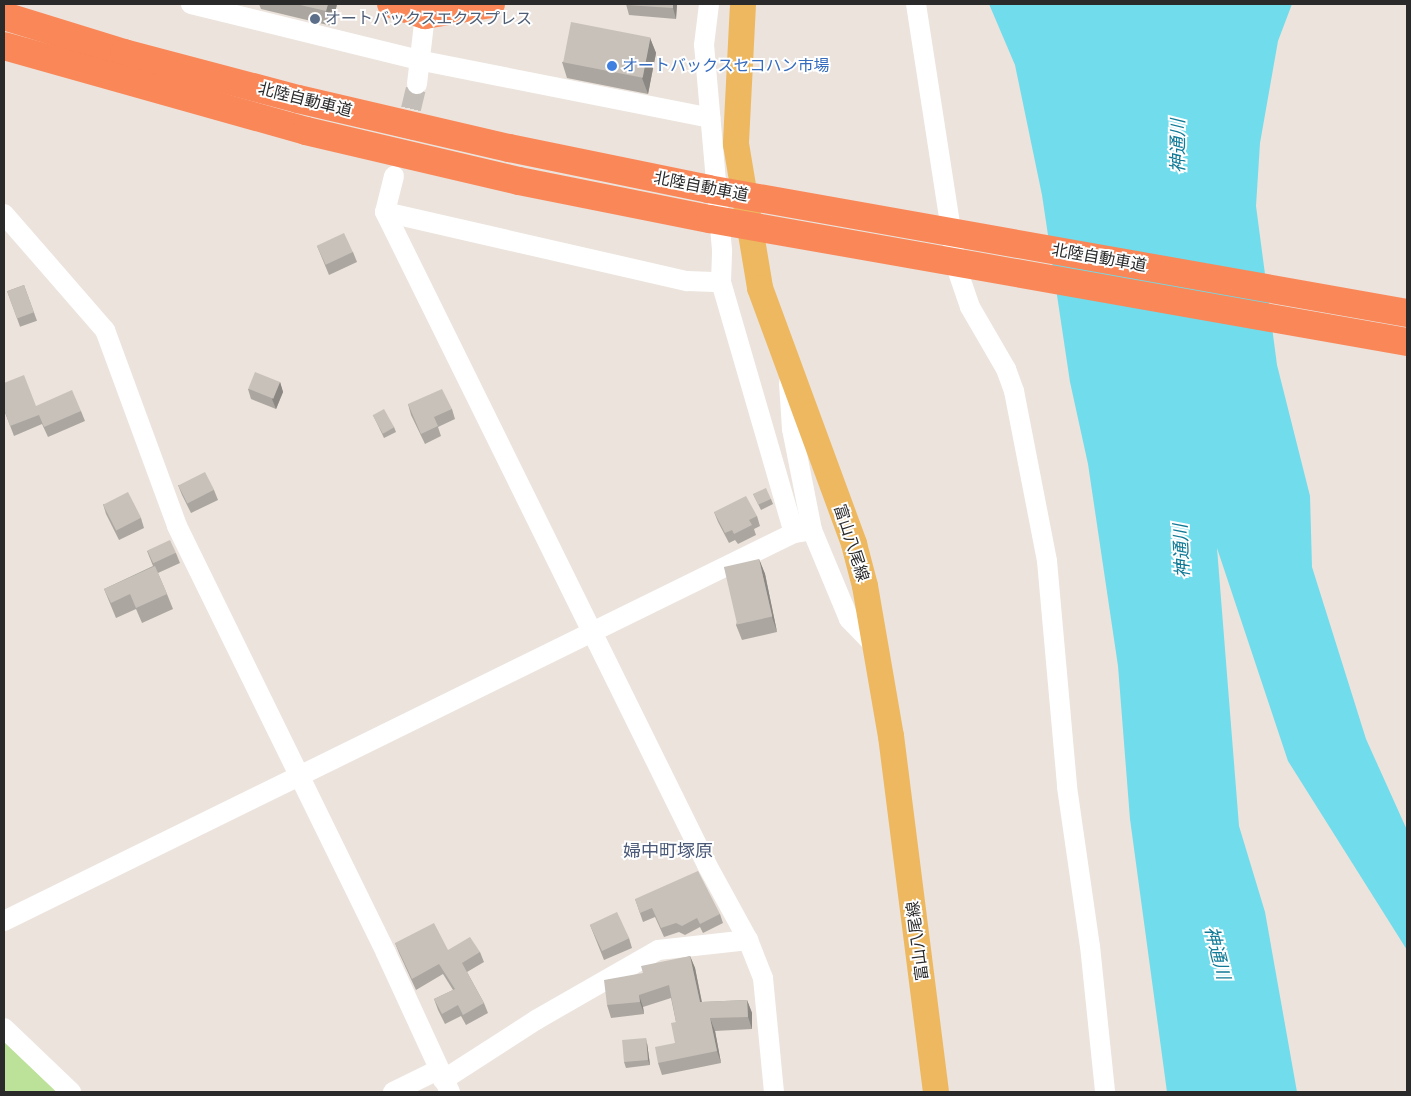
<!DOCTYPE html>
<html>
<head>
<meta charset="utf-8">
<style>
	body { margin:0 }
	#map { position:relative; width:1411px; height:1096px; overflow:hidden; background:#ebe3dc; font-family:Rubik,"Noto Sans JP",sans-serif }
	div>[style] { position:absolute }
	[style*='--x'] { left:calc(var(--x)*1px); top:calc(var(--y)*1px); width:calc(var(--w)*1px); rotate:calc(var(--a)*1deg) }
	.green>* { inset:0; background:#bce199 }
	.water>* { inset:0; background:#71dceb }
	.minor-tunnel>* { height:20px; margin-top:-10px; transform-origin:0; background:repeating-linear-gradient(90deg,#c4beb8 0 20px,transparent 0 30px) }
	.minor>* { height:20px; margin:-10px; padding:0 10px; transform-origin:10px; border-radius:10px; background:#fff }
	.major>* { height:26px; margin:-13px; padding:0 13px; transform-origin:13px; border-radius:13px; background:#edb85f }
	.highway>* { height:28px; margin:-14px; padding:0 14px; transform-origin:14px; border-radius:14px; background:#fa8758 }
	.wall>* { inset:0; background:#aba6a0; transform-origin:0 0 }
	.shaded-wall>* { inset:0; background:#8b8782 }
	.building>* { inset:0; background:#c7c1ba; transform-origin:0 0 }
	.dots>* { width:14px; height:14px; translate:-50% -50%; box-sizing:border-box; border:2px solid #fff; border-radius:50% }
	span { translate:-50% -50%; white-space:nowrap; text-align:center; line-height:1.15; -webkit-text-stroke:4px #fff; paint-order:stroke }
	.service-label { font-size:16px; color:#4e5e75 }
	.left { translate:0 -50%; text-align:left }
	.shop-label { font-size:16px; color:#366cbe }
	.street-label { font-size:16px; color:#2a2a2a }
	.water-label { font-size:18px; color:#117b97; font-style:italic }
	.neighbourhood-label { font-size:18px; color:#4b5a79 }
	.frame { position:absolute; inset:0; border:5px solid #2a2a2a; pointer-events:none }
</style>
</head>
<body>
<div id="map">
	<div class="green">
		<div style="clip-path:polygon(4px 1042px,57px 1092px,4px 1092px)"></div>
	</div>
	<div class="water">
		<div style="clip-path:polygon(989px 4px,1292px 4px,1278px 41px,1260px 143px,1256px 206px,1277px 365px,1310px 496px,1312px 567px,1366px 739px,1407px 830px,1407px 950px,1288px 761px,1217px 548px,1239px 826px,1265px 912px,1297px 1092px,1167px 1092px,1130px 819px,1118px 666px,1088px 464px,1070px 382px,1042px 195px,1015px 65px)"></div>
	</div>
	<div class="minor-tunnel">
		<div style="--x:404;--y:138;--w:56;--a:-76.5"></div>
	</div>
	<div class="minor">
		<div style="--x:191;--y:4;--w:239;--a:13.8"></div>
		<div style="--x:423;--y:61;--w:293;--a:11.2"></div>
		<div style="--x:916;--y:4;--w:268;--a:81.2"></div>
		<div style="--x:957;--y:269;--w:40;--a:71.1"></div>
		<div style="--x:970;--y:307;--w:72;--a:59.9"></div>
		<div style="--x:1006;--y:369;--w:23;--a:70"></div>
		<div style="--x:1014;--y:391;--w:173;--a:79"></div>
		<div style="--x:1047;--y:561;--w:227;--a:84.9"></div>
		<div style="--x:1067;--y:787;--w:161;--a:81.8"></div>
		<div style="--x:1090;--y:946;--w:147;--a:84.1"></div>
		<div style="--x:417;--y:84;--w:69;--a:-83.4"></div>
		<div style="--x:394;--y:176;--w:37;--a:104"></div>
		<div style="--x:385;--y:212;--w:728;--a:63.75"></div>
		<div style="--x:707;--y:865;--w:85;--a:61.3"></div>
		<div style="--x:748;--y:940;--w:41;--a:68.5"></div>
		<div style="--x:763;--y:978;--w:115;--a:84.5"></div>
		<div style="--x:385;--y:212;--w:310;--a:12.9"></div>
		<div style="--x:687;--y:281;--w:34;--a:2"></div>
		<div style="--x:721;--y:282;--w:32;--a:-88"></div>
		<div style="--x:722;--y:250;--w:206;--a:-95"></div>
		<div style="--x:704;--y:45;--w:41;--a:-83"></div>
		<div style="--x:4;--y:214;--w:154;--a:49"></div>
		<div style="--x:105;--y:330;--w:209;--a:69.8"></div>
		<div style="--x:177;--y:526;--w:475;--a:63.9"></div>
		<div style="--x:386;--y:953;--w:153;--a:65.3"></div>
		<div style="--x:721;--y:282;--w:261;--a:73.8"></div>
		<div style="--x:789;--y:383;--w:46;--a:86.3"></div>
		<div style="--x:792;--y:429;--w:103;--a:78.8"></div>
		<div style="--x:812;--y:530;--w:96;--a:67.4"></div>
		<div style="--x:849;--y:619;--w:37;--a:46"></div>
		<div style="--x:4;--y:921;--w:880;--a:-26.16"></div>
		<div style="--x:794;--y:533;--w:18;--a:-9"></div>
		<div style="--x:4;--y:1028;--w:93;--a:43.7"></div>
		<div style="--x:443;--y:1080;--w:111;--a:-32.8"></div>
		<div style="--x:536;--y:1020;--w:141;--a:-29.8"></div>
		<div style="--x:658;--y:950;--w:91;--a:-6.3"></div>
		<div style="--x:393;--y:1092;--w:50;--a:-26.1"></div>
	</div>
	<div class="major">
		<div style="--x:743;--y:4;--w:140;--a:92.9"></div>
		<div style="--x:736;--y:144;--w:146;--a:80.5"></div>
		<div style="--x:760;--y:288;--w:273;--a:69.8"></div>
		<div style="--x:854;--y:544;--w:43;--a:75.3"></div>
		<div style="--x:865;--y:586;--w:152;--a:80.2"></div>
		<div style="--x:891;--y:736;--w:359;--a:82.8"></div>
	</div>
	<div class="highway">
		<div style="--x:391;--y:4;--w:36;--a:18"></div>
		<div style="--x:425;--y:15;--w:67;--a:-9.5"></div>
		<div style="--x:4;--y:16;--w:126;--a:17.1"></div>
		<div style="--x:124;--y:53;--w:180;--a:14.8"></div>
		<div style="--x:298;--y:99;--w:217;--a:13.1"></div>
		<div style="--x:509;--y:148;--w:203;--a:11.6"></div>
		<div style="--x:708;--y:189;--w:710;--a:10.06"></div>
		<div style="--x:4;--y:46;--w:314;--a:15.7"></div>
		<div style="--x:306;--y:131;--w:219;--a:13.2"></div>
		<div style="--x:519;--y:181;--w:195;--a:11.3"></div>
		<div style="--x:710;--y:219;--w:708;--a:10.01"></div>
	</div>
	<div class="wall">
		<div style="clip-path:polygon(259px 4px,337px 4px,332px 26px,261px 9px)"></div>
		<div style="clip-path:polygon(626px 4px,677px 4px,676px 19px,629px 15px)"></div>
		<div style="clip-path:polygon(650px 38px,656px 53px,648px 94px,567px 78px,562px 62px)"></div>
		<div style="clip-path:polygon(317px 246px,353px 252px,357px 262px,329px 275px)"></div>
		<div style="left:24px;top:285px;width:38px;height:18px;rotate:70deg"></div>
		<div style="clip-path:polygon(280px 382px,283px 392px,276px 409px,251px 399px,248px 389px)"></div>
		<div style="clip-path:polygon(408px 404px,452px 409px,455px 419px,438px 427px,441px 436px,425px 444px,411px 415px)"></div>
		<div style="clip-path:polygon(36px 406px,81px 411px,85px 421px,48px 437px,42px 424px,14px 436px,4px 410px)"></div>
		<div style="clip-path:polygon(373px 415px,394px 427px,396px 432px,384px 438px)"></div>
		<div style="clip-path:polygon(178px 485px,214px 490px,218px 500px,191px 513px,182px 495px)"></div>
		<div style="clip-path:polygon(753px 494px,771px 499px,773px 504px,761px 510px)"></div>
		<div style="clip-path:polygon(103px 504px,141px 518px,144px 528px,119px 540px,106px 514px)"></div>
		<div style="clip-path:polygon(714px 512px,757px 516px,760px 526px,754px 529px,756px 535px,738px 544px,735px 540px,729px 543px,718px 522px)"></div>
		<div style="clip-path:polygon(147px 551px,176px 553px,180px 563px,158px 573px,167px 594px,173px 609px,142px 623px,136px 609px,116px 618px,104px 589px,153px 566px)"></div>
		<div style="clip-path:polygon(759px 559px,765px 574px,777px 632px,742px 640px,736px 625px)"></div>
		<div style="clip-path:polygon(635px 899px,720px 914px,723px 923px,703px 933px,700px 927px,685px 935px,679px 932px,664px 937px,655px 917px,643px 922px)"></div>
		<div style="clip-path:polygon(590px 925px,629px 938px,632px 948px,604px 960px)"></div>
		<div style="clip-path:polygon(395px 943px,448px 950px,480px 952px,484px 962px,467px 972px,484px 1003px,488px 1013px,466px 1025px,461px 1016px,445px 1024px,438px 1010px,434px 999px,453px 990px,443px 974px,416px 990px,399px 953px)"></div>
		<div style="clip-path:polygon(690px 956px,695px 968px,702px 1002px,747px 1000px,752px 1013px,752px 1029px,715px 1031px,721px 1063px,662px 1075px,658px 1063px,675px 1043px,676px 1022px,671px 998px,643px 1007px,644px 1014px,611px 1018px,607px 1005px,643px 973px)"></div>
		<div style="clip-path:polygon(647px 1043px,650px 1065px,626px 1068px,624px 1062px)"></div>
	</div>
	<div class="shaded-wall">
		<div style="clip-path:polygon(328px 4px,337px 4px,332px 26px,326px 11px)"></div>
		<div style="clip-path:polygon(673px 4px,677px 4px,676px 19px,673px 8px)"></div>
		<div style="clip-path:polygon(650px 38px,656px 53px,648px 94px,642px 78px)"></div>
		<div style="clip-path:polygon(280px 382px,283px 392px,276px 409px,272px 399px)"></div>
		<div style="clip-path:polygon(759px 559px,765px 574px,777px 632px,772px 617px)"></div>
		<div style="clip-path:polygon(690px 956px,695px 968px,704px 1014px,700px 1002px)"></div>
		<div style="clip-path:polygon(639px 995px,643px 1007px,644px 1014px,640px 1002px)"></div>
		<div style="clip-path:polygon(747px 1000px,752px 1013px,752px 1029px,748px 1017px)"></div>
		<div style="clip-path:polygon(710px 1018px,715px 1031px,721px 1063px,717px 1051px)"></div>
		<div style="clip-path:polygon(646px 1038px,647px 1043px,650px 1065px,648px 1060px)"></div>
	</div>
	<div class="building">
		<div style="clip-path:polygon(296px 4px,328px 4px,326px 11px)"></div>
		<div style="clip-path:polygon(626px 4px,673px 4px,673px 8px,626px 5px)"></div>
		<div style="left:571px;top:22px;width:81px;height:41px;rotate:11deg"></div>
		<div style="left:344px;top:233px;width:21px;height:30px;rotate:65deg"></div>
		<div style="left:24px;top:285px;width:29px;height:18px;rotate:70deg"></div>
		<div style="left:255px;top:372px;width:27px;height:18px;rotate:22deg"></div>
		<div style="clip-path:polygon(24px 375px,36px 406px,72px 390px,81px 411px,44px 427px,39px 415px,10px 426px,4px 409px,4px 383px)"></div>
		<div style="clip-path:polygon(442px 389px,452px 409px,434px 417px,438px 426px,421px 434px,408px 404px)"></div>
		<div style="left:384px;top:409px;width:21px;height:13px;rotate:61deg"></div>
		<div style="left:205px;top:472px;width:20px;height:30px;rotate:63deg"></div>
		<div style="left:766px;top:488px;width:12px;height:14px;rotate:66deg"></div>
		<div style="left:128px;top:492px;width:29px;height:28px;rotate:63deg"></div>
		<div style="clip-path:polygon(746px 496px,757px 516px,749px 520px,752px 525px,734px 534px,732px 530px,725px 533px,714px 512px)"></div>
		<div style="left:170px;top:540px;width:14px;height:25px;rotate:65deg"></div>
		<div style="left:759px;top:559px;width:59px;height:36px;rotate:77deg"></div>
		<div style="clip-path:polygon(155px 566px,167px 594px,136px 608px,130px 594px,111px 603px,104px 589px)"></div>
		<div style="clip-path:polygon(698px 871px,720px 914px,700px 924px,697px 918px,682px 926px,676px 923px,661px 928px,652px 908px,640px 913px,635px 899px)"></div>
		<div style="left:617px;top:912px;width:29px;height:30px;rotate:65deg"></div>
		<div style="clip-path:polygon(434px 923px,448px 950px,470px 937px,480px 952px,462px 963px,484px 1003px,463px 1015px,458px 1005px,442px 1014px,434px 999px,455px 989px,439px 964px,412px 979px,395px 943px)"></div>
		<div style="clip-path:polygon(690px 956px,700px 1002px,747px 1000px,748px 1017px,710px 1018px,717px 1051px,658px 1063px,655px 1047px,675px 1043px,671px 1023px,676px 1022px,669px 985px,639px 995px,640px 1002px,607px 1005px,604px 980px,643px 973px,641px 966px)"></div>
		<div style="left:646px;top:1038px;width:22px;height:24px;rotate:85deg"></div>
	</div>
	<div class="dots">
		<div style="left:315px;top:19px;background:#5c6f8a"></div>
		<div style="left:612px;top:66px;background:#3f7fe0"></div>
	</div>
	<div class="service-label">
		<span class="left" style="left:325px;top:19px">オートバックスエクスプレス</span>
	</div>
	<div class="shop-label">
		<span class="left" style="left:622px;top:66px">オートバックスセコハン市場</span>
	</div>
	<div class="street-label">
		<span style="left:305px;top:100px;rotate:14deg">北陸自動車道</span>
		<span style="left:701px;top:187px;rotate:11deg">北陸自動車道</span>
		<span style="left:1099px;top:258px;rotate:10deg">北陸自動車道</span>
		<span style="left:851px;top:543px;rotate:72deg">富山八尾線</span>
		<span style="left:918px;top:941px;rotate:-97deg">富山八尾線</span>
	</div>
	<div class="water-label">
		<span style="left:1178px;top:146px;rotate:-90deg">神通川</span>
		<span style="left:1182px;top:551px;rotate:-93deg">神通川</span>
		<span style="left:1217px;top:953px;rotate:76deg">神通川</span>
	</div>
	<div class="neighbourhood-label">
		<span style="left:668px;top:851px">婦中町塚原</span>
	</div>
	<div class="frame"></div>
</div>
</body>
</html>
